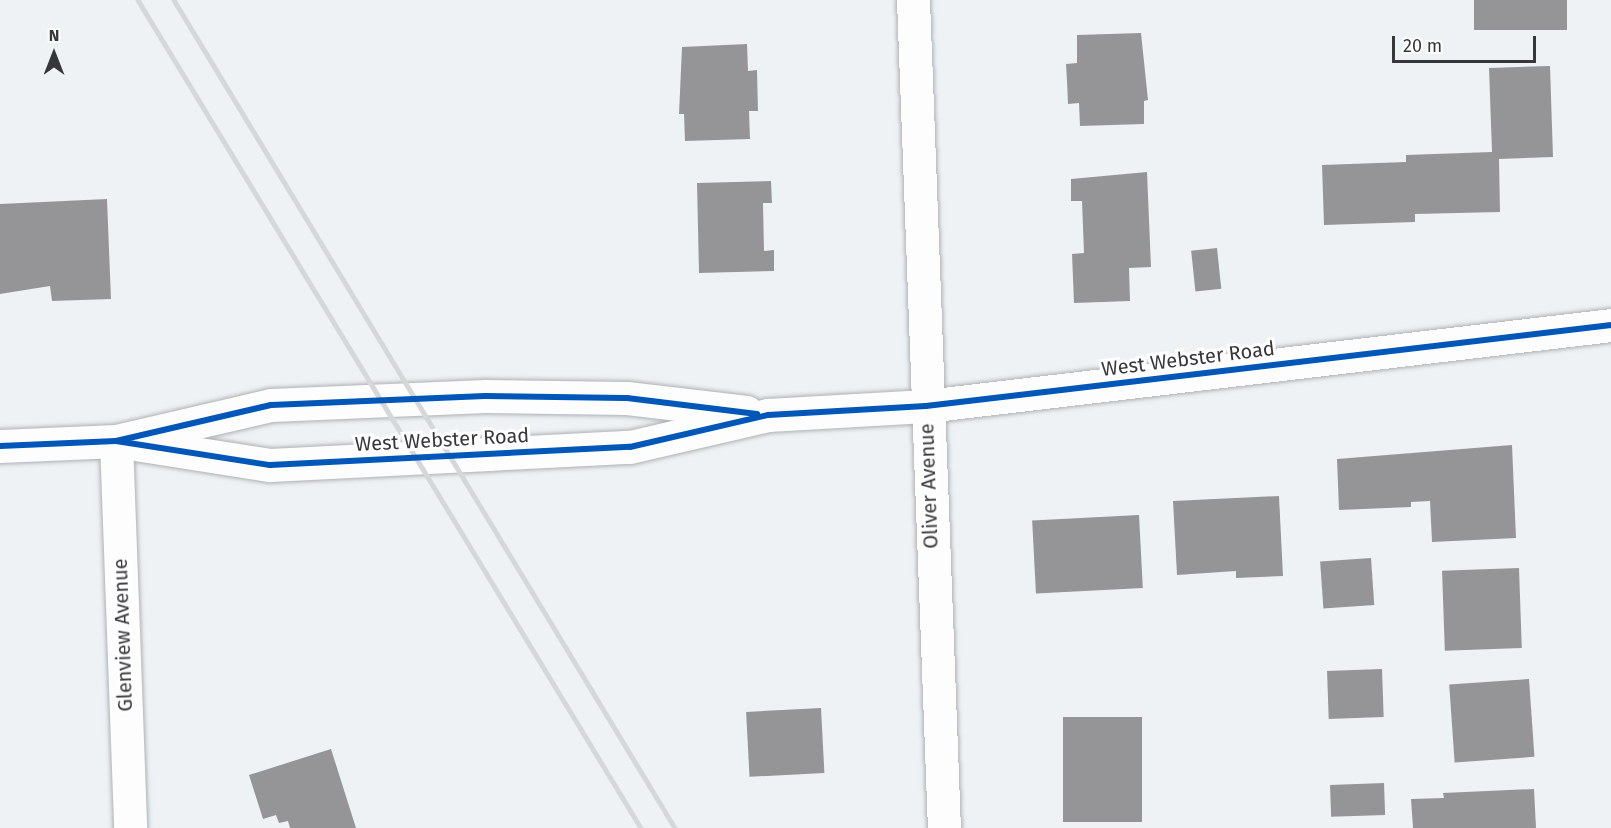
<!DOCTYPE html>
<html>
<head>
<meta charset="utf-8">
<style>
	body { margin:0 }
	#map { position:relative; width:1611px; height:828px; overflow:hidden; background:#eff2f5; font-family:"Fira Sans",sans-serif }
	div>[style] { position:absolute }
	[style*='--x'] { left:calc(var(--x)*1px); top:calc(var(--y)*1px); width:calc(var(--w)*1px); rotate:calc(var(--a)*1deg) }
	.building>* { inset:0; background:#959597; transform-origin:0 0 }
	.roads { filter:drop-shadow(0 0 2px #afb1b4) drop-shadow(0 0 2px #afb1b4) }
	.street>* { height:33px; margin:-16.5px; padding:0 16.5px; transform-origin:16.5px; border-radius:16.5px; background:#fdfdfe }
	.secondary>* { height:33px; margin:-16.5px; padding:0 16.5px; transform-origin:16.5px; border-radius:16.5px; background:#fdfdfe }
	.rail>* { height:4.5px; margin:-2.25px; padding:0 2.25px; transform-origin:2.25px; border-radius:2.25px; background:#d6d7d8 }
	.cycleway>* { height:6px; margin:-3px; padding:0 3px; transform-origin:3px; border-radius:3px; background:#0057b8 }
	span { translate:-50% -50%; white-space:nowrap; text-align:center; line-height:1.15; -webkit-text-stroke:6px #fefefe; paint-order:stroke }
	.street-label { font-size:20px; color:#363739 }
	.north { position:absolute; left:24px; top:24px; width:60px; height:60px; -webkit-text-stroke:4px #fefefe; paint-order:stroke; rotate:0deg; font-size:16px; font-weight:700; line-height:24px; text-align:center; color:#363739 }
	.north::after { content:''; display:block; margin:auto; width:21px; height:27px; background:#363739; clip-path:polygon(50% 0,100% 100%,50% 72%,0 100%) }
	.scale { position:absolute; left:1392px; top:36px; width:144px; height:27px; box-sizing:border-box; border:3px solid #363739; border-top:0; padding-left:8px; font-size:18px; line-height:21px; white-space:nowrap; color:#363739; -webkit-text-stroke:4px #fefefe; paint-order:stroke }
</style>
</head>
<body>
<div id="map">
	<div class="building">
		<div style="left:1474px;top:0;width:93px;height:30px"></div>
		<div style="clip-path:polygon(1141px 33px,1148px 100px,1144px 101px,1144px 124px,1080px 126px,1079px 103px,1068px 104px,1067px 81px,1066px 64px,1077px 63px,1077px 35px)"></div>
		<div style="clip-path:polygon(747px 44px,748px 71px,757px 70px,758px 111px,749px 111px,750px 139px,685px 141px,684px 114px,679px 114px,682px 47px)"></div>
		<div style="clip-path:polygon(1550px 66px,1553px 157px,1499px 159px,1500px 212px,1415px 214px,1415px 222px,1324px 225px,1322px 165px,1406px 162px,1406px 155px,1492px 152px,1489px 68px)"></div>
		<div style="clip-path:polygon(1147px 172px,1151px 267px,1129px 268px,1130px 301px,1074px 303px,1072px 254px,1084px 253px,1082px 201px,1071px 201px,1071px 179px)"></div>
		<div style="clip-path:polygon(771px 181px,772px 203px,763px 203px,764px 251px,774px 250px,774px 271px,699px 273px,697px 183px)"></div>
		<div style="clip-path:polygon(107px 199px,111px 299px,52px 301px,50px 286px,0 294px,0 204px)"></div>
		<div style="left:1217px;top:248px;width:41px;height:26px;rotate:84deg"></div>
		<div style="clip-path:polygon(1512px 445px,1516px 538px,1432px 542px,1430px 501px,1411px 502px,1411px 507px,1339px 510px,1337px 459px)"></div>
		<div style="clip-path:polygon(1279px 496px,1283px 576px,1236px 578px,1236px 571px,1177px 575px,1173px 501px)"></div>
		<div style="left:1139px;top:515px;width:73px;height:107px;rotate:87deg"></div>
		<div style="left:1371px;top:558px;width:47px;height:51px;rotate:86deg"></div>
		<div style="left:1519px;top:568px;width:80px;height:77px;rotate:88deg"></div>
		<div style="left:1382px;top:669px;width:48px;height:55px;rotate:88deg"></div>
		<div style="left:1529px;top:679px;width:78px;height:80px;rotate:86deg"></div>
		<div style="left:821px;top:708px;width:65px;height:75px;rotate:87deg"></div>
		<div style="left:1142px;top:717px;width:105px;height:79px;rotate:90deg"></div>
		<div style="clip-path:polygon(331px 749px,356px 828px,290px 828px,288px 821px,279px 823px,276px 815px,263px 819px,249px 775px)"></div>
		<div style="left:1384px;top:783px;width:32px;height:54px;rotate:88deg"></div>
		<div style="clip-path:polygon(1534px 789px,1536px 828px,1413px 828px,1411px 799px,1444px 798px,1443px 793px)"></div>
	</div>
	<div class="roads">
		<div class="street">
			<div style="--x:913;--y:0;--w:829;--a:87.86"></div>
			<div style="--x:116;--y:441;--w:387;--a:87.9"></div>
		</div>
		<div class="secondary">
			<div style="--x:116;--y:441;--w:156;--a:8.9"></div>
			<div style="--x:270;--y:465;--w:360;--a:-2.9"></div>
			<div style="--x:630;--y:447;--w:142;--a:-13.1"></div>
			<div style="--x:768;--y:415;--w:158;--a:-3.3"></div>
			<div style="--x:926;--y:406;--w:690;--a:-6.74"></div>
			<div style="--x:0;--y:446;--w:116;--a:-2.5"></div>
			<div style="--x:116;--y:441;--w:159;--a:-13.1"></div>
			<div style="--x:271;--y:405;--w:214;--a:-2.4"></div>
			<div style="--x:485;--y:396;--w:142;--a:0.8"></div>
			<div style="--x:627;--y:398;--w:120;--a:6.7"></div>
		</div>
	</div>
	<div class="rail">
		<div style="--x:138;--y:0;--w:969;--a:58.72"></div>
		<div style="--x:174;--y:0;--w:968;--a:58.82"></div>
	</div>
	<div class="cycleway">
		<div style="--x:116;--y:441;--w:156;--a:8.9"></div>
		<div style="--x:270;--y:465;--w:360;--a:-2.9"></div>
		<div style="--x:630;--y:447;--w:142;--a:-13.1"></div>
		<div style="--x:768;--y:415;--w:158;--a:-3.3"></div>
		<div style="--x:926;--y:406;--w:690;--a:-6.74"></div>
		<div style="--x:0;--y:446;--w:116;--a:-2.5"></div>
		<div style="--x:116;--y:441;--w:159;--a:-13.1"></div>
		<div style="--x:271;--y:405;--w:214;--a:-2.4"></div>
		<div style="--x:485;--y:396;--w:142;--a:0.8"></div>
		<div style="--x:627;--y:398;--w:131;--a:7"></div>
	</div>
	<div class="street-label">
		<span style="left:1188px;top:359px;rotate:-7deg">West Webster Road</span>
		<span style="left:442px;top:440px;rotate:-3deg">West Webster Road</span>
		<span style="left:929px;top:486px;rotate:-92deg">Oliver Avenue</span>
		<span style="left:123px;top:635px;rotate:-92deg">Glenview Avenue</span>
	</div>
	<div class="north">N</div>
	<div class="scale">20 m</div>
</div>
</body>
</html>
